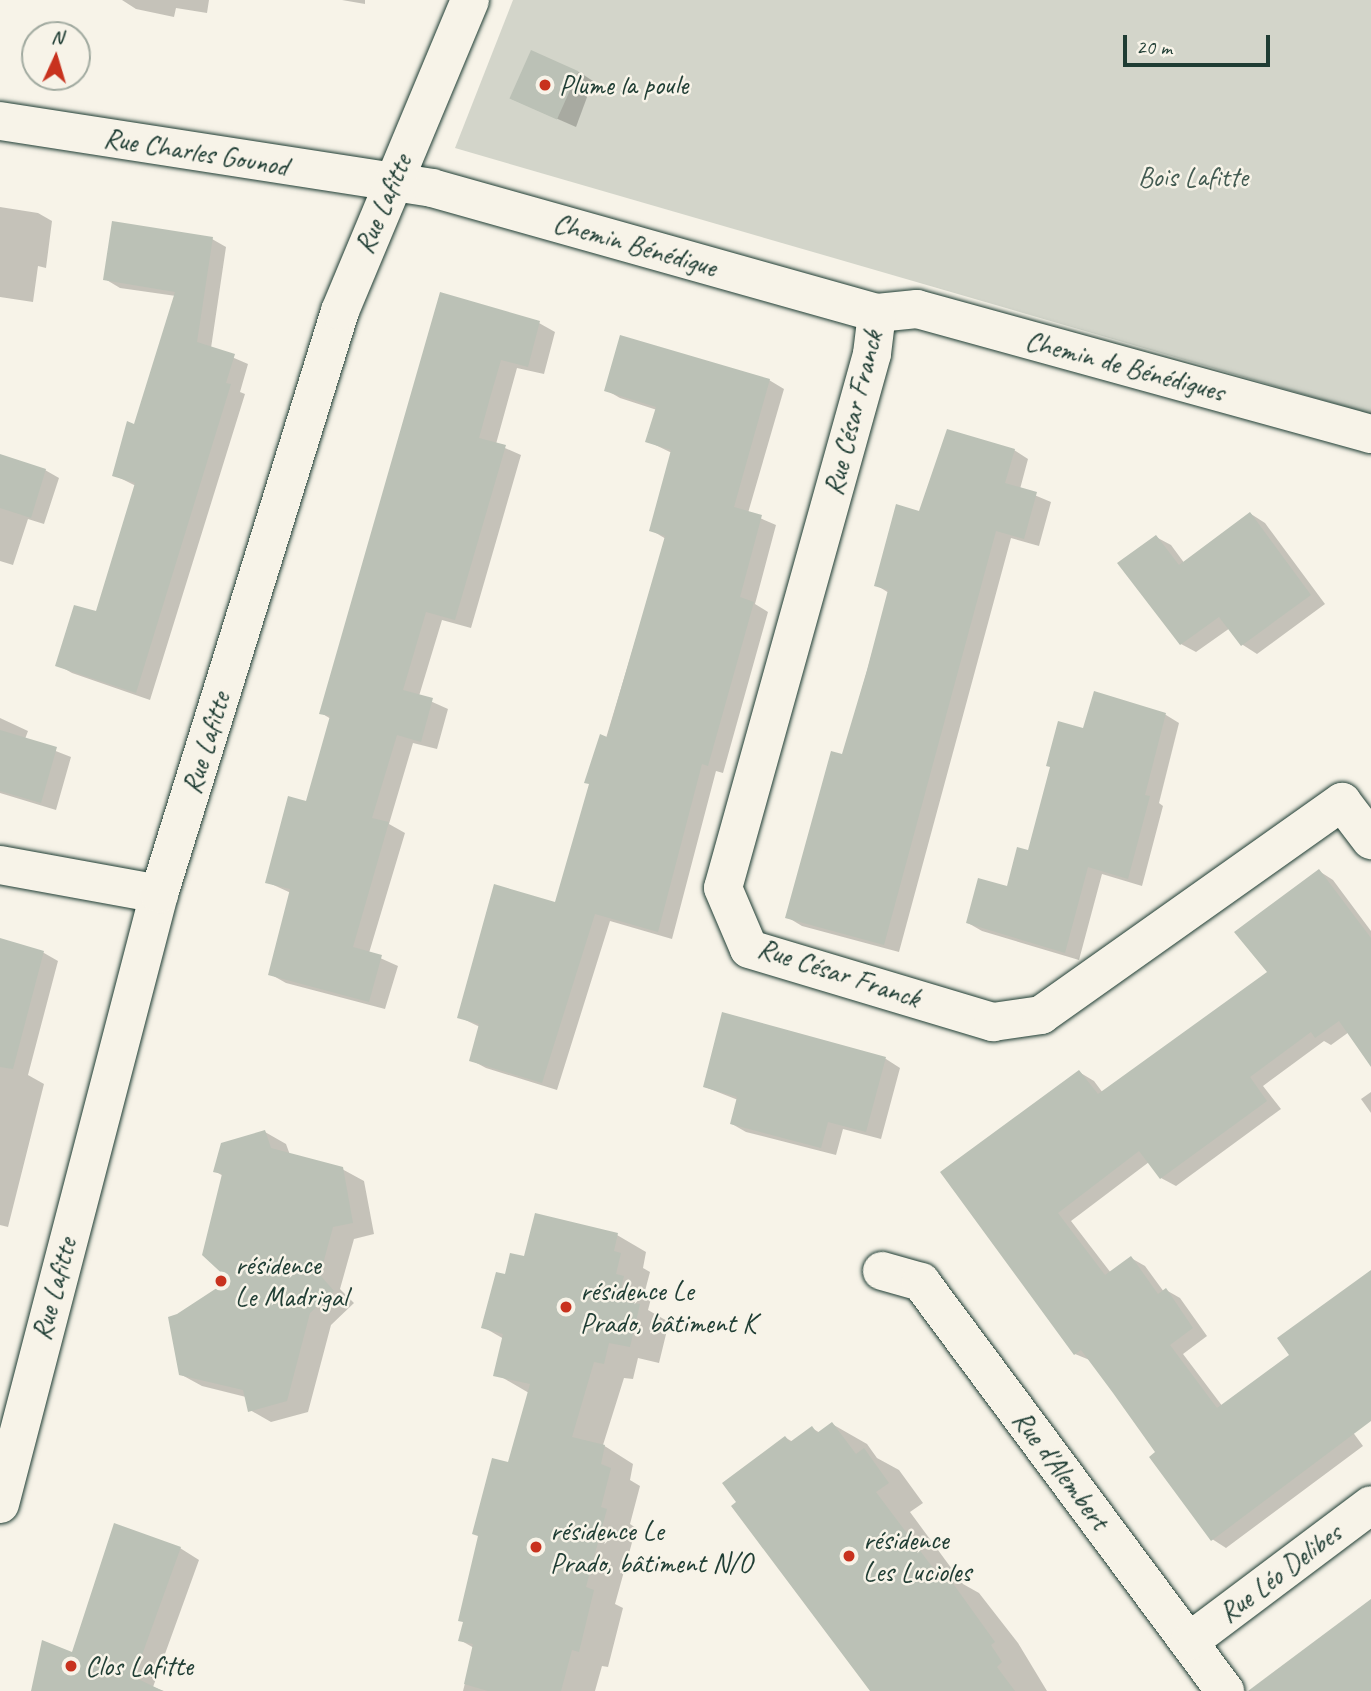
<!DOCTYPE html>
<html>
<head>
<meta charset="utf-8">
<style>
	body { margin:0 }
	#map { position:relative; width:1371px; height:1691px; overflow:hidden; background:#f7f3e8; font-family:Caveat,sans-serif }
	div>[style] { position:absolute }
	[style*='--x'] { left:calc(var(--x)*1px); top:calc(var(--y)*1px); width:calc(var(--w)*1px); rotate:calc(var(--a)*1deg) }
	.green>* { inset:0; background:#d3d5ca }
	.shadow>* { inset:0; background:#0003 }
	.building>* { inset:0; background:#bbc1b6; transform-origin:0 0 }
	.roads { filter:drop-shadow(0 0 2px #1f3d34) drop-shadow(0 0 2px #1f3d34) }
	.street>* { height:38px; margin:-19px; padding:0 19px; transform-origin:19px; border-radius:19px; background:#f7f3e8 }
	.dots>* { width:19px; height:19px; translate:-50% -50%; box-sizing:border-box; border:4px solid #f7f3e8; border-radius:50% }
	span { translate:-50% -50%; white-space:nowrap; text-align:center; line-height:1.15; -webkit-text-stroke:5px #f7f3e8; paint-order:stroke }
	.poi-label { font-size:28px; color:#1f3d34 }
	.left { translate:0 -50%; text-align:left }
	.street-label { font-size:28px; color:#1f3d34 }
	.park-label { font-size:28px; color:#435b52 }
	.north { position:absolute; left:21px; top:21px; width:70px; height:70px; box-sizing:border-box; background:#f7f3e8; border:2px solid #a1aaa0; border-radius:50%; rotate:4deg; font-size:19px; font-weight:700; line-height:28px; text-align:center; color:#1f3d34 }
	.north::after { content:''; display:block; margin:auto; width:24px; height:32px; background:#c8321e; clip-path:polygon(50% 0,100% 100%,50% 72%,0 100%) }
	.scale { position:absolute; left:1123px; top:35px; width:147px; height:32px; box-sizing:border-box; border:4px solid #1f3d34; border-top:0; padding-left:9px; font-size:21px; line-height:24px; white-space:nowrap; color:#1f3d34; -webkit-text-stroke:5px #f7f3e8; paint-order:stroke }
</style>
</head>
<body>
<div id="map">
	<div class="green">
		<div style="clip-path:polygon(513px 0,1371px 0,1371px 414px,455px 148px)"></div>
	</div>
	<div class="shadow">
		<div style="clip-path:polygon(122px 0,209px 0,207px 13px,176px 8px,174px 17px,136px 9px)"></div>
		<div style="clip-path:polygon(342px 0,365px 0,365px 4px)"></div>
		<div style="clip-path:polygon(579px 72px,593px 81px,576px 127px,512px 99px)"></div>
		<div style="clip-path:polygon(0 207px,38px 213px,52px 221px,46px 268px,38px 266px,33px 302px,0 297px)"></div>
		<div style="clip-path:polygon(212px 239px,226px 247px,211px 348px,248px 364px,240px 392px,245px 394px,150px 700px,72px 673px,58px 665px,97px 614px,136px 486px,114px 475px,136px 426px,176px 296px,120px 288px,105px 279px)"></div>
		<div style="clip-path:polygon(442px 295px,539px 323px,555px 332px,544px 374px,517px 368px,496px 444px,521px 455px,471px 628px,442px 620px,419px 696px,448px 709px,437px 749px,413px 743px,389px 824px,405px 833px,369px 953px,398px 966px,385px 1009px,286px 983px,270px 974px,291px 893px,267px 882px,308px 803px,331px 719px,321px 713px)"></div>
		<div style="clip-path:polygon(769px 380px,784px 389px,748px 513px,776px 525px,755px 604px,768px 612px,723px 773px,716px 771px,672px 939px,610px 921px,557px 1090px,486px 1068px,471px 1060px,480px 1027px,459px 1017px,556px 904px,666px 539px,651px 530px,672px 453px,647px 441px,657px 410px,620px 398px,606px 390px)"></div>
		<div style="clip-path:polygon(1014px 450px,1028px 459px,1020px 489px,1051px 502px,1039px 546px,1011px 538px,899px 952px,802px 926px,787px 917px,843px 756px,889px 593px,876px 585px,921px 513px)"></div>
		<div style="clip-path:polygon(0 463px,45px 470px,59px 478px,44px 524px,28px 519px,13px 565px,0 561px)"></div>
		<div style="clip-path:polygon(1251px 514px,1265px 523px,1325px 604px,1257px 654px,1243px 645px,1230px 628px,1196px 652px,1181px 644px,1156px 537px,1171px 545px,1185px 564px)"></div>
		<div style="clip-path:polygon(1095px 693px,1166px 715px,1179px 723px,1159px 803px,1163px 806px,1142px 886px,1102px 874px,1079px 960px,982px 931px,968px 923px,1008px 888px,1029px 852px,1084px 730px)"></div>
		<div style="clip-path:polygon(0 718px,28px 731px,25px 739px,71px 757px,56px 810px,0 793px)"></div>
		<div style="clip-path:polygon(1319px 871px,1333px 880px,1371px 931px,1371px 1064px,1349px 1032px,1331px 1045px,1324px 1041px,1263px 1086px,1281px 1109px,1176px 1186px,1161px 1178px,1149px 1162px,1071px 1221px,1111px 1273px,1131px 1258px,1145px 1266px,1164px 1292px,1166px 1290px,1180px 1298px,1207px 1336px,1183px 1354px,1223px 1407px,1292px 1356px,1371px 1272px,1371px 1417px,1352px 1431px,1363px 1446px,1226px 1548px,1212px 1539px,1158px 1452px,1092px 1361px,1075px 1354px,943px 1172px,1079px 1072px,1094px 1081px,1103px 1093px,1269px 972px)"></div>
		<div style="clip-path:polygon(0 939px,44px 953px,58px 961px,28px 1075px,44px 1084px,8px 1227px,0 1225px)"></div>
		<div style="clip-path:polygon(723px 1014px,886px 1059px,900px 1068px,881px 1139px,843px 1129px,836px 1155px,746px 1132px,732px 1124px,738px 1100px,705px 1087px)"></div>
		<div style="clip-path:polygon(1371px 1092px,1371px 1113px,1361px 1099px)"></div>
		<div style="clip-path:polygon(265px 1132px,286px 1144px,290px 1155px,342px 1169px,364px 1181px,374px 1234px,354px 1239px,340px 1289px,354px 1303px,331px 1325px,308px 1412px,271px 1422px,250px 1410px,246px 1397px,202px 1386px,180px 1374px,178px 1316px,232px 1280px,223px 1176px,215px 1171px)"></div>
		<div style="clip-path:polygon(617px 1235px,646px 1252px,643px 1268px,650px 1272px,645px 1291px,652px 1295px,648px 1310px,669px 1322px,659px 1363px,638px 1358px,633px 1379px,624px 1378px,603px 1445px,633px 1464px,630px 1480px,640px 1486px,630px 1524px,636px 1528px,615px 1604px,623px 1608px,608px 1667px,602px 1666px,595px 1691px,463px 1691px,474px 1648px,460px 1640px,529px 1393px,498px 1375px,504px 1339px,483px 1327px,506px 1276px,525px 1258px)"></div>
		<div style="clip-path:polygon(832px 1424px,867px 1444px,877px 1458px,899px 1470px,923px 1503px,910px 1512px,963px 1584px,979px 1593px,1018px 1643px,1047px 1691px,872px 1691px,786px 1438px,793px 1442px,812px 1428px,820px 1433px)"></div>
		<div style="clip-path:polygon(180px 1548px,199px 1560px,153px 1687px,164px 1691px,32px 1691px)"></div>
	</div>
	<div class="building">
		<div style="left:531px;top:50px;width:52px;height:53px;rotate:24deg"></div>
		<div style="clip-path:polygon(112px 221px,213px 237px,197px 342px,235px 354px,226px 383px,231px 384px,136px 693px,55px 666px,74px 605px,96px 611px,135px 483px,112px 476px,127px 421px,134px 424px,175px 292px,103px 280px)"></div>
		<div style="clip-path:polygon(440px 292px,540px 321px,528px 367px,501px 360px,490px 398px,479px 438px,506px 445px,455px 620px,426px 612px,403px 690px,433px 698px,421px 742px,397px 735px,372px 818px,389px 822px,353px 947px,382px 955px,369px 1002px,268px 975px,290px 889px,265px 883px,288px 796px,306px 801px,330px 716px,319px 714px)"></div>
		<div style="clip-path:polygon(620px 335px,770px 379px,734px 507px,762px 515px,740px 597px,754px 602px,708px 766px,702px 764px,658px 932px,595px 914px,542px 1083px,469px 1061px,479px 1024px,457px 1018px,494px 884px,555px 902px,589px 784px,584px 783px,600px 734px,607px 737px,665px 536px,649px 531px,671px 450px,645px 442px,656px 407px,604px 391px)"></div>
		<div style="clip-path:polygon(947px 429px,1015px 449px,1005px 483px,1037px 492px,1024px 539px,996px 531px,884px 945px,785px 918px,831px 751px,842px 754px,867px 670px,888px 590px,874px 586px,896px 504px,919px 511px)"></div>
		<div style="clip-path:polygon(0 454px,46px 469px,31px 518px,0 508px)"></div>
		<div style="clip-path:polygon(1250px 512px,1311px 595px,1241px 646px,1219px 617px,1180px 645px,1117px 563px,1156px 535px,1179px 565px)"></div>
		<div style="clip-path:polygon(1094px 691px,1166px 713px,1145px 795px,1150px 796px,1128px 879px,1088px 867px,1065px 953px,966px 923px,978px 878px,1007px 886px,1017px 847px,1028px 850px,1050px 767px,1046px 766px,1058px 721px,1083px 728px)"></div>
		<div style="clip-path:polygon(0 730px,57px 747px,41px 803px,0 791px)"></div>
		<div style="clip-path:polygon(1319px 869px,1371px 938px,1371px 1067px,1339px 1021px,1315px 1038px,1311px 1032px,1250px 1077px,1267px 1101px,1160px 1179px,1139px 1151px,1058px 1213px,1105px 1275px,1131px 1256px,1158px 1294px,1166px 1288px,1193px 1328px,1170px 1345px,1217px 1408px,1289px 1355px,1277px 1338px,1371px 1270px,1371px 1421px,1211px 1541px,1149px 1457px,1155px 1452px,1113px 1393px,1081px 1350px,1074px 1355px,940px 1172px,1079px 1070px,1098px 1094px,1267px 972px,1234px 932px)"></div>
		<div style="clip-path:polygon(0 938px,44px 951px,13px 1069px,0 1067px)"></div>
		<div style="clip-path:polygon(722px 1012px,886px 1057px,866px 1132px,828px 1122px,821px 1148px,730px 1124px,737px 1097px,703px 1087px)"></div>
		<div style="clip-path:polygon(265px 1130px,271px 1148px,343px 1167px,353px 1223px,333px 1227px,320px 1275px,334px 1291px,310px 1313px,287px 1401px,248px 1412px,243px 1390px,179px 1375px,168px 1317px,177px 1314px,229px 1280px,202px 1255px,222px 1174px,213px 1172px,221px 1143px)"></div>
		<div style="clip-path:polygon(535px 1213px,618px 1233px,614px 1251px,621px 1253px,616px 1274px,624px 1276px,618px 1300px,640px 1304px,630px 1347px,609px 1343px,604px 1364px,594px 1362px,572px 1437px,605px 1445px,601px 1464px,611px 1468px,601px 1507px,607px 1509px,586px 1587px,594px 1590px,579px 1652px,572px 1650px,561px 1691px,488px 1691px,464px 1684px,473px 1644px,458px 1641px,463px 1622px,458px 1621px,478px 1536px,472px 1534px,492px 1458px,508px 1462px,530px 1384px,493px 1376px,503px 1334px,481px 1328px,496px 1272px,505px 1274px,510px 1253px,524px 1256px)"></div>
		<div style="clip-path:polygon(832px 1422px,856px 1454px,864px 1448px,889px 1483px,876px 1492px,939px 1576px,944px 1571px,995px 1642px,991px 1645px,1002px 1662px,997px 1667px,1015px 1691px,870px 1691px,731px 1506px,736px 1502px,722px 1483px,785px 1436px,790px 1442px,812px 1426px,817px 1433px)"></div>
		<div style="clip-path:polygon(114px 1523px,181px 1547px,134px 1677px,163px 1691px,31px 1691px,42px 1640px,72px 1652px)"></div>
		<div style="clip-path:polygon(1371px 1599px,1371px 1691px,1248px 1691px)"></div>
	</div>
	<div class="roads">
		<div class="street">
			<div style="--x:0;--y:121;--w:437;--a:8.8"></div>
			<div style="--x:432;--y:188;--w:462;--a:15.7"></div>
			<div style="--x:877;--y:313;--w:40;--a:-5.7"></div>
			<div style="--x:917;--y:309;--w:471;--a:15.4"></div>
			<div style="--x:877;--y:313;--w:41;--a:97"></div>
			<div style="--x:872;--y:354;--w:554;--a:105.59"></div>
			<div style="--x:723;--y:888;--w:66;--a:66.9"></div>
			<div style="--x:749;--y:949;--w:255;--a:16.7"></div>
			<div style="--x:993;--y:1022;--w:49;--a:-8.3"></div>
			<div style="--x:1041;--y:1015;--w:369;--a:-35.3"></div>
			<div style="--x:1342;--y:802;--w:48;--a:52.7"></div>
			<div style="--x:0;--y:865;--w:162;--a:10.3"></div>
			<div style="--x:882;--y:1271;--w:41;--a:15.8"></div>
			<div style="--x:921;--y:1282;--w:510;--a:53.38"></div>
			<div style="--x:0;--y:1504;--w:630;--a:-75.39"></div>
			<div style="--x:159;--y:894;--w:610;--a:-72.75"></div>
			<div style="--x:340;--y:311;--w:337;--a:-67.3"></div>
			<div style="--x:1190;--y:1641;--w:226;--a:-36.9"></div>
		</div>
	</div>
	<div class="dots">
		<div style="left:545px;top:85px;background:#c8321e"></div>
		<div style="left:221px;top:1281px;background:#c8321e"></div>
		<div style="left:566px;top:1307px;background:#c8321e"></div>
		<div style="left:536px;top:1547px;background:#c8321e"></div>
		<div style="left:849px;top:1556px;background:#c8321e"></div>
		<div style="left:71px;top:1666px;background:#c8321e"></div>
	</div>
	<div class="poi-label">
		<span class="left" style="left:559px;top:85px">Plume la poule</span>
		<span class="left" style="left:235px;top:1281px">résidence<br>Le Madrigal</span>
		<span class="left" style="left:580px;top:1307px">résidence Le<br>Prado, bâtiment K</span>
		<span class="left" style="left:550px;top:1547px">résidence Le<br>Prado, bâtiment N/O</span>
		<span class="left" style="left:863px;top:1556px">résidence<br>Les Lucioles</span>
		<span class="left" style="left:85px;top:1666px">Clos Lafitte</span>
	</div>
	<div class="street-label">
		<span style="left:196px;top:152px;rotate:9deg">Rue Charles Gounod</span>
		<span style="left:383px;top:204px;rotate:-67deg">Rue Lafitte</span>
		<span style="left:635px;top:245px;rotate:16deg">Chemin Bénédigue</span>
		<span style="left:1125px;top:366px;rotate:15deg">Chemin de Bénédigues</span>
		<span style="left:853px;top:413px;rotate:-76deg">Rue César Franck</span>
		<span style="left:206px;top:743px;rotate:-73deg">Rue Lafitte</span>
		<span style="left:839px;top:973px;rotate:18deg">Rue César Franck</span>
		<span style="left:54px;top:1289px;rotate:-75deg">Rue Lafitte</span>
		<span style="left:1061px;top:1470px;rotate:53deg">Rue d'Alembert</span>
		<span style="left:1280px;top:1573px;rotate:-37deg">Rue Léo Delibes</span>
	</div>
	<div class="park-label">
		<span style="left:1193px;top:177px">Bois Lafitte</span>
	</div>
	<div class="north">N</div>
	<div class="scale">20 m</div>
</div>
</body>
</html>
